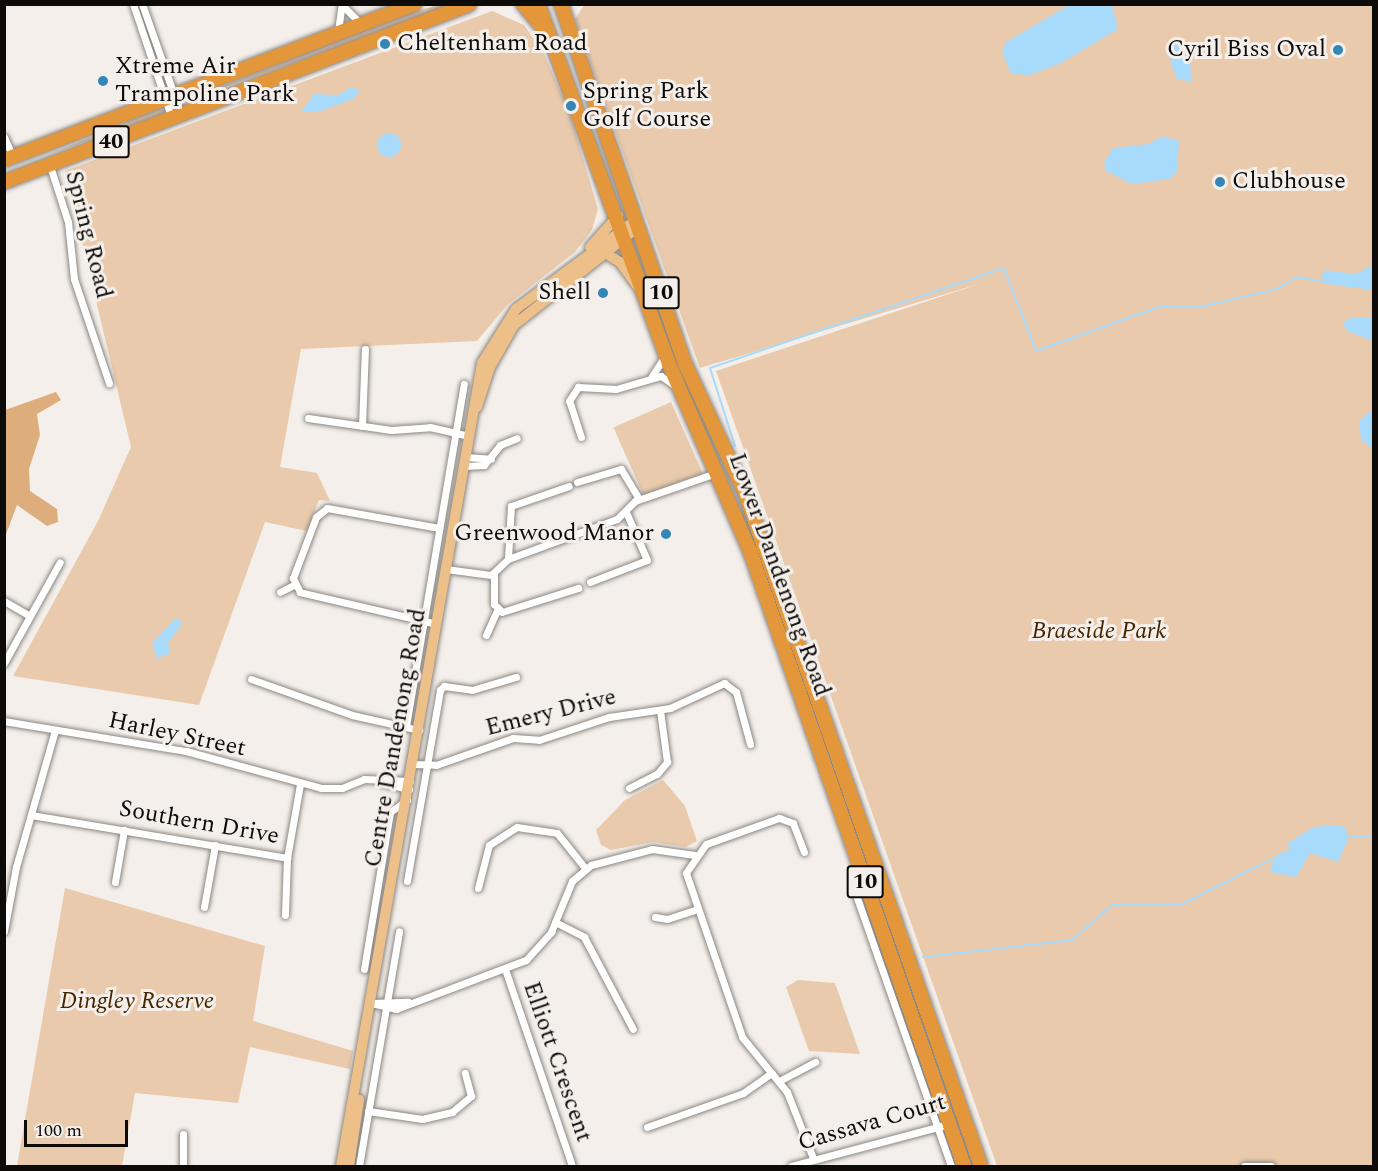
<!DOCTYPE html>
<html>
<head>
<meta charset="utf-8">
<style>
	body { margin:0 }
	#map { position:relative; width:1378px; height:1171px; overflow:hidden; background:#f4efea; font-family:Spectral,serif }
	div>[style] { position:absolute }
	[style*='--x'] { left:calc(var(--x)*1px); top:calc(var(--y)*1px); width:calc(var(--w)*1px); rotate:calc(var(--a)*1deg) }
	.green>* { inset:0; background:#e9caac; transform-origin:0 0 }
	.forest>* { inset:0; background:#dead7c }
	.water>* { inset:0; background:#a8dafb }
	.round { border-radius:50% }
	.stream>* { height:2px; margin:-1px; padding:0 1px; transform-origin:1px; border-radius:1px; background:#a8dafb }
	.roads { filter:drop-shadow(0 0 2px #8b8783) drop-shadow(0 0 2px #8b8783) }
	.street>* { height:7px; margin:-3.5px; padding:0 3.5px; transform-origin:3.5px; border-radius:3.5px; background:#fff }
	.primary>* { height:10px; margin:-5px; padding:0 5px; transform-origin:5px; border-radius:5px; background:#eec089 }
	.highway>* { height:14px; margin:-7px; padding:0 7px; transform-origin:7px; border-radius:7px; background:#e3963a }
	.dots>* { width:16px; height:16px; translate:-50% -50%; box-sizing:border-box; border:3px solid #f4efea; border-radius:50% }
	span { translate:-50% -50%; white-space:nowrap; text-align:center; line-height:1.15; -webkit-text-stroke:6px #f4efea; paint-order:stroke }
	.shield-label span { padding:2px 4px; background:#f4efea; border:2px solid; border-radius:4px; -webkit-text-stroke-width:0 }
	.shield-label { font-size:22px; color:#0d0b0a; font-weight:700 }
	.poi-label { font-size:24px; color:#0d0b0a }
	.left { translate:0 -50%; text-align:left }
	.right { translate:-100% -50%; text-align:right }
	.street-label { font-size:24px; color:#0d0b0a }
	.park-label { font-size:24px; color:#452600; font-style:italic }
	.frame { position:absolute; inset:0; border:6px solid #0d0b0a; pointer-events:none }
	.scale { position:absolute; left:24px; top:1120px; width:104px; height:27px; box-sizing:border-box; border:3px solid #0d0b0a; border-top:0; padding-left:8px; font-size:18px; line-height:21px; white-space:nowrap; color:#0d0b0a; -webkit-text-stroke:4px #f4efea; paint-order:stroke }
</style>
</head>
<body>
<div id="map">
	<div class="green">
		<div style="clip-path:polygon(585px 4px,1373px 5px,1373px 1166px,997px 1166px,716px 371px,982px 283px,700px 368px,575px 19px)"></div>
		<div style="clip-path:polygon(438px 5px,455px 5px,180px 103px,399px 16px)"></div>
		<div style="clip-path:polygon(492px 11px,524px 25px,544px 54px,569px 112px,598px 209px,592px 230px,575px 252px,508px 304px,477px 341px,301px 349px,280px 467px,317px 473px,330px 501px,319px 500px,307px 531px,265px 522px,199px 705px,13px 676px,98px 521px,131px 447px,65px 171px)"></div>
		<div style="clip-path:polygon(158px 109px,165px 111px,159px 117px,55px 152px)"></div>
		<div style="left:671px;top:402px;width:79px;height:63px;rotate:66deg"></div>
		<div style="clip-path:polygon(663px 780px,685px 806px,697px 841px,686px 847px,653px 842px,611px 850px,601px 845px,596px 830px,625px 800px)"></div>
		<div style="clip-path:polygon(65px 888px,265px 946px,253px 1021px,353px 1051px,350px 1069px,250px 1047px,238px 1103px,135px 1093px,122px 1166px,17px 1166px)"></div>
		<div style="clip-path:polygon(798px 980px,835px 983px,860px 1054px,809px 1051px,786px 987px)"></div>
	</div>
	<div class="forest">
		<div style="clip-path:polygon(56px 392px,61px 400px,37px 414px,40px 435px,29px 469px,30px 491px,57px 509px,58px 522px,47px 526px,17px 505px,5px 537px,5px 410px)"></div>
	</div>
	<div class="water">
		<div style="clip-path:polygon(1069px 5px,1112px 5px,1118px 29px,1059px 64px,1030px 75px,1011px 74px,1002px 52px,1006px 42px)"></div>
		<div style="clip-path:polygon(1180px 40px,1190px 48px,1191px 82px,1176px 78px,1170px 59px,1169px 46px)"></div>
		<div style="clip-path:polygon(352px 87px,360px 91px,353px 99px,318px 112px,301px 112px,314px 94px,338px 95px)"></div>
		<div class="round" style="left:377px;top:133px;width:24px;height:24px"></div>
		<div style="clip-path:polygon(1163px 136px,1179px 141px,1177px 172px,1169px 179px,1132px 184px,1106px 171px,1104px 163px,1113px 148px,1148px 144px)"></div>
		<div style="clip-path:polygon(1373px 265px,1373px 290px,1327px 284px,1321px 277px,1325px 270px,1355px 274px)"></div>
		<div style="clip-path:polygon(1350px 318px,1373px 318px,1373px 341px,1347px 331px,1343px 323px)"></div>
		<div style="clip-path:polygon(1373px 409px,1374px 409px,1373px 449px,1361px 440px,1359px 421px)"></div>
		<div style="clip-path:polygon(176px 618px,183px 623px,168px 643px,170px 653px,157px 659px,152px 643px)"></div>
		<div style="clip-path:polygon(1338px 825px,1346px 828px,1348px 839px,1338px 862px,1310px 853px,1296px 877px,1270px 872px,1273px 861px,1290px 849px,1287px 844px,1313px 827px)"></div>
	</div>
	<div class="stream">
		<div style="--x:735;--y:446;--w:82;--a:-107.8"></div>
		<div style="--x:710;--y:368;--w:311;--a:-18.8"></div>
		<div style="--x:1004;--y:268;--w:89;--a:68.9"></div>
		<div style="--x:1036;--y:351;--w:133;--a:-19.8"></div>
		<div style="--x:1161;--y:306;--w:42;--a:0"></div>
		<div style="--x:1203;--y:306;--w:76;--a:-12.9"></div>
		<div style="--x:1277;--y:289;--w:22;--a:-32"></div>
		<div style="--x:1296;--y:277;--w:35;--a:10"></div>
		<div style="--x:1345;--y:836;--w:29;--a:0"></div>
		<div style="--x:923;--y:957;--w:150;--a:-6.5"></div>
		<div style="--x:1072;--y:940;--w:55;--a:-41.3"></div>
		<div style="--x:1113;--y:904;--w:69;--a:0"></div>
		<div style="--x:1182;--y:904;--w:121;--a:-26.6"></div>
	</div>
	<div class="roads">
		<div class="street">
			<div style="--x:133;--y:4;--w:121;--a:71.3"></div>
			<div style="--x:142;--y:4;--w:118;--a:70.6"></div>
			<div style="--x:343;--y:6;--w:24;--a:45"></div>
			<div style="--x:338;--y:31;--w:27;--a:-82"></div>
			<div style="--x:4;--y:137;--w:22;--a:66"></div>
			<div style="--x:50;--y:166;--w:59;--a:72.2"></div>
			<div style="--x:68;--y:222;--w:57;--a:84"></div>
			<div style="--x:74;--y:279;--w:110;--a:71.4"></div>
			<div style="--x:652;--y:376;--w:24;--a:-57"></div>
			<div style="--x:308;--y:418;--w:84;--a:8.2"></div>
			<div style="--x:391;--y:430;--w:39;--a:-4"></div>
			<div style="--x:430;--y:427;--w:40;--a:13"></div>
			<div style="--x:362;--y:426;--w:77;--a:-87.8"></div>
			<div style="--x:581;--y:437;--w:38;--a:-108"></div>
			<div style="--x:569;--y:401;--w:17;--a:-57"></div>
			<div style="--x:578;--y:387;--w:38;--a:3"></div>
			<div style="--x:616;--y:389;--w:47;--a:-16.1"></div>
			<div style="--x:661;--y:376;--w:16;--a:35"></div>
			<div style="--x:465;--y:457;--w:26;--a:4"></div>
			<div style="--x:464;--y:466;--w:20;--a:-3"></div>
			<div style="--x:484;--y:465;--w:26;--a:-51"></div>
			<div style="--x:500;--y:445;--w:18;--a:-22"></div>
			<div style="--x:577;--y:482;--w:46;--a:-16.5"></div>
			<div style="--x:621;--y:469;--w:35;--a:59"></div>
			<div style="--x:508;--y:559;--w:53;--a:-86.8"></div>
			<div style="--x:511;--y:506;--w:61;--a:-19"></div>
			<div style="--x:446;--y:569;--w:45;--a:7.6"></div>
			<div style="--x:491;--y:575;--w:23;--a:-43"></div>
			<div style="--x:508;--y:559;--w:116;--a:-20.2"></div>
			<div style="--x:617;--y:519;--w:25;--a:-45"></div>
			<div style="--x:635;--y:501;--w:86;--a:-19.1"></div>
			<div style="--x:494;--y:574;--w:30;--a:90"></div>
			<div style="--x:494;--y:604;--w:11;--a:45"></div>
			<div style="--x:502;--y:612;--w:80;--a:-17.5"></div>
			<div style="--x:590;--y:582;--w:61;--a:-21.1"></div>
			<div style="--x:647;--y:560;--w:52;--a:-113.6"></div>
			<div style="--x:280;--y:592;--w:16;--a:-27"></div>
			<div style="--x:4;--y:601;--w:30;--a:30"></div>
			<div style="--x:437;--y:624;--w:141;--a:-166.9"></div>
			<div style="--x:300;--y:592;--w:16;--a:-117"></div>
			<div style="--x:293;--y:578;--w:65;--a:-69.3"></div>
			<div style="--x:316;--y:517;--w:14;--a:-39"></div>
			<div style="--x:327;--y:508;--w:114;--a:10.1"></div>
			<div style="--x:486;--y:635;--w:27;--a:-66"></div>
			<div style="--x:4;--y:663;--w:115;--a:-61"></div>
			<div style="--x:251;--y:679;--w:107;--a:19.6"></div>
			<div style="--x:352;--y:715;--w:69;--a:12.6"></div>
			<div style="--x:4;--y:721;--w:184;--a:9.4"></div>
			<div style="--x:186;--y:751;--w:140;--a:15.3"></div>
			<div style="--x:321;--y:788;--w:21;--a:0"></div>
			<div style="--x:342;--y:788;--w:24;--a:-22"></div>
			<div style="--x:364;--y:779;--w:46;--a:2.5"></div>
			<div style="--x:406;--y:726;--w:347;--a:-80.4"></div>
			<div style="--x:413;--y:764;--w:23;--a:2"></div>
			<div style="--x:436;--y:765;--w:82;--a:-19.3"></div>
			<div style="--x:513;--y:738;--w:26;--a:4"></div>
			<div style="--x:539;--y:740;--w:74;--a:-18.2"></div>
			<div style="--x:609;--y:717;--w:62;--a:-8.4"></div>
			<div style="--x:670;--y:708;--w:60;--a:-24.8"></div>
			<div style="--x:724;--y:683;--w:15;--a:37"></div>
			<div style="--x:736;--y:692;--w:54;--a:74.9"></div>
			<div style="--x:380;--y:782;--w:30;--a:14"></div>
			<div style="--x:629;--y:788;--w:31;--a:-27"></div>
			<div style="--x:657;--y:774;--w:16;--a:-50"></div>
			<div style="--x:667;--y:762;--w:52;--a:-97.7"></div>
			<div style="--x:31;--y:815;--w:260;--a:9.5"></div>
			<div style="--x:287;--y:858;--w:75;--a:-80"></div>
			<div style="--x:804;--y:852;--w:31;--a:-111"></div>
			<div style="--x:793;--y:823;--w:15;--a:-160"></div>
			<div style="--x:779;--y:818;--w:77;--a:160.4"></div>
			<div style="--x:706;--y:844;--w:35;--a:125"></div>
			<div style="--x:686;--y:873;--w:173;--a:71.1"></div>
			<div style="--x:742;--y:1037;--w:71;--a:50.7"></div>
			<div style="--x:787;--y:1092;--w:71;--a:68.5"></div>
			<div style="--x:863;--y:876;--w:18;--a:117"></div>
			<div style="--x:855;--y:892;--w:290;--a:70.7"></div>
			<div style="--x:407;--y:881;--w:194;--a:-80.2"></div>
			<div style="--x:440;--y:690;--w:6;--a:-45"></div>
			<div style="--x:444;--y:686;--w:28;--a:8"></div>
			<div style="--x:472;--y:690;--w:46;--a:-16.5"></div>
			<div style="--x:115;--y:882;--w:53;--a:-80.2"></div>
			<div style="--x:478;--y:888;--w:44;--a:-75.7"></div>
			<div style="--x:489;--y:845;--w:33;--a:-33"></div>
			<div style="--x:517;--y:827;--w:40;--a:8.5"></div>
			<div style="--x:557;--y:833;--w:45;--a:51.3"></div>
			<div style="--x:204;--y:907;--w:63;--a:-79.9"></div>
			<div style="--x:285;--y:915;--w:57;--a:-88"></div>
			<div style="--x:655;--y:917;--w:12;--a:9"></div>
			<div style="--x:667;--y:919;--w:32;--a:-18"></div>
			<div style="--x:555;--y:922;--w:33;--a:27"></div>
			<div style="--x:584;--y:937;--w:104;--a:62"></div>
			<div style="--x:4;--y:931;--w:65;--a:-79.4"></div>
			<div style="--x:16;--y:867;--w:142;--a:-74.1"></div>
			<div style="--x:364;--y:969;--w:159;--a:-80.6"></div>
			<div style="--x:390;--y:812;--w:21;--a:-35"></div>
			<div style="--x:505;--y:969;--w:208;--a:71.2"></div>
			<div style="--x:372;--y:1003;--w:25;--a:14"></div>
			<div style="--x:396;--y:1009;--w:139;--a:-20.7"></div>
			<div style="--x:526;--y:960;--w:38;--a:-48"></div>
			<div style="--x:551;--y:932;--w:55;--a:-67.6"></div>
			<div style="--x:572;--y:881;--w:25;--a:-40"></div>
			<div style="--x:591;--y:865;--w:63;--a:-14.7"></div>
			<div style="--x:652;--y:849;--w:43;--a:7.9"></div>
			<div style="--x:372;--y:1003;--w:36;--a:-2"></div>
			<div style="--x:779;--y:1081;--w:41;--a:-27.8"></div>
			<div style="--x:368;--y:1111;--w:55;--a:8.4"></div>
			<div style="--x:422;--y:1119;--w:31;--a:-13"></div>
			<div style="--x:452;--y:1112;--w:25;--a:-40"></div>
			<div style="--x:471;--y:1096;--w:24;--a:-105"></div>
			<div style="--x:647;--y:1127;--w:102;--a:-19.5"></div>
			<div style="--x:743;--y:1093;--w:35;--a:-35"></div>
			<div style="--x:183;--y:1166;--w:32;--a:-90"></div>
			<div style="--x:359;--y:1166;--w:238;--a:-80.3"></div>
			<div style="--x:791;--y:1166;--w:155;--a:-14.9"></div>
			<div style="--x:1244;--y:1166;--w:27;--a:0"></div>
		</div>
		<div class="primary">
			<div style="--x:590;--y:247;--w:42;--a:-47.9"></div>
			<div style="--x:607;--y:254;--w:15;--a:32"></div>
			<div style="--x:620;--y:262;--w:29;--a:54"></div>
			<div style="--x:477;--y:407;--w:40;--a:-72"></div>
			<div style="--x:489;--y:369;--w:51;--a:-60.4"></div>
			<div style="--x:514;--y:325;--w:158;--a:-38.3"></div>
			<div style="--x:341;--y:1166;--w:815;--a:-80.04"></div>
			<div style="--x:482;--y:363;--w:64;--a:-57.8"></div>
			<div style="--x:516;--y:309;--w:149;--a:-36.6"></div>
			<div style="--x:349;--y:1166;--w:67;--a:-81.4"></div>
		</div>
		<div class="highway">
			<div style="--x:523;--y:4;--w:33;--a:50"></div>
			<div style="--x:538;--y:4;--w:383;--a:70"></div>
			<div style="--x:669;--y:364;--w:204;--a:66.6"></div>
			<div style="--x:750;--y:551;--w:651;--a:70.81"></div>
			<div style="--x:561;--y:4;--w:383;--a:71"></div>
			<div style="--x:686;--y:366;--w:140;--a:65.1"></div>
			<div style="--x:745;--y:493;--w:713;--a:70.68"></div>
			<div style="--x:4;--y:160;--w:439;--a:-20.8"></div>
			<div style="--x:4;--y:182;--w:498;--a:-20.9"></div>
		</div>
	</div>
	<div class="dots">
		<div style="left:385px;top:44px;background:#3486b7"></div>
		<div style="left:1338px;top:50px;background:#3486b7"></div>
		<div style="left:103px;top:81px;background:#3486b7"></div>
		<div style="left:571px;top:106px;background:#3486b7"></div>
		<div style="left:1220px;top:182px;background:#3486b7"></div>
		<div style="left:603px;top:293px;background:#3486b7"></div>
		<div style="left:666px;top:534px;background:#3486b7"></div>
	</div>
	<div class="shield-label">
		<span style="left:111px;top:142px">40</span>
		<span style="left:661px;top:293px">10</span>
		<span style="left:865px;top:882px">10</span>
	</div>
	<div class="poi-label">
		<span class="left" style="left:397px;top:44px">Cheltenham Road</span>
		<span class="right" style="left:1326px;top:50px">Cyril Biss Oval</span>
		<span class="left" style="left:115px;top:81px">Xtreme Air<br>Trampoline Park</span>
		<span class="left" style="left:583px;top:106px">Spring Park<br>Golf Course</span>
		<span class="left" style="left:1232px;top:182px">Clubhouse</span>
		<span class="right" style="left:591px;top:293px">Shell</span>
		<span class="right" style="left:654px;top:534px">Greenwood Manor</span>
	</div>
	<div class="street-label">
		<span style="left:88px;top:235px;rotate:76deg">Spring Road</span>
		<span style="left:779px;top:575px;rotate:70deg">Lower Dandenong Road</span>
		<span style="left:551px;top:713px;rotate:-14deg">Emery Drive</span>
		<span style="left:177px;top:735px;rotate:12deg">Harley Street</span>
		<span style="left:396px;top:738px;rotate:-80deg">Centre Dandenong Road</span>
		<span style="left:199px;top:823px;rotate:10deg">Southern Drive</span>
		<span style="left:557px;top:1062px;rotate:71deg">Elliott Crescent</span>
		<span style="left:872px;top:1123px;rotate:-16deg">Cassava Court</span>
	</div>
	<div class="park-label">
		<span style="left:1099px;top:632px">Braeside Park</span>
		<span style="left:137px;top:1002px">Dingley Reserve</span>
	</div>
	<div class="frame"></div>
	<div class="scale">100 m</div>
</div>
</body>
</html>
